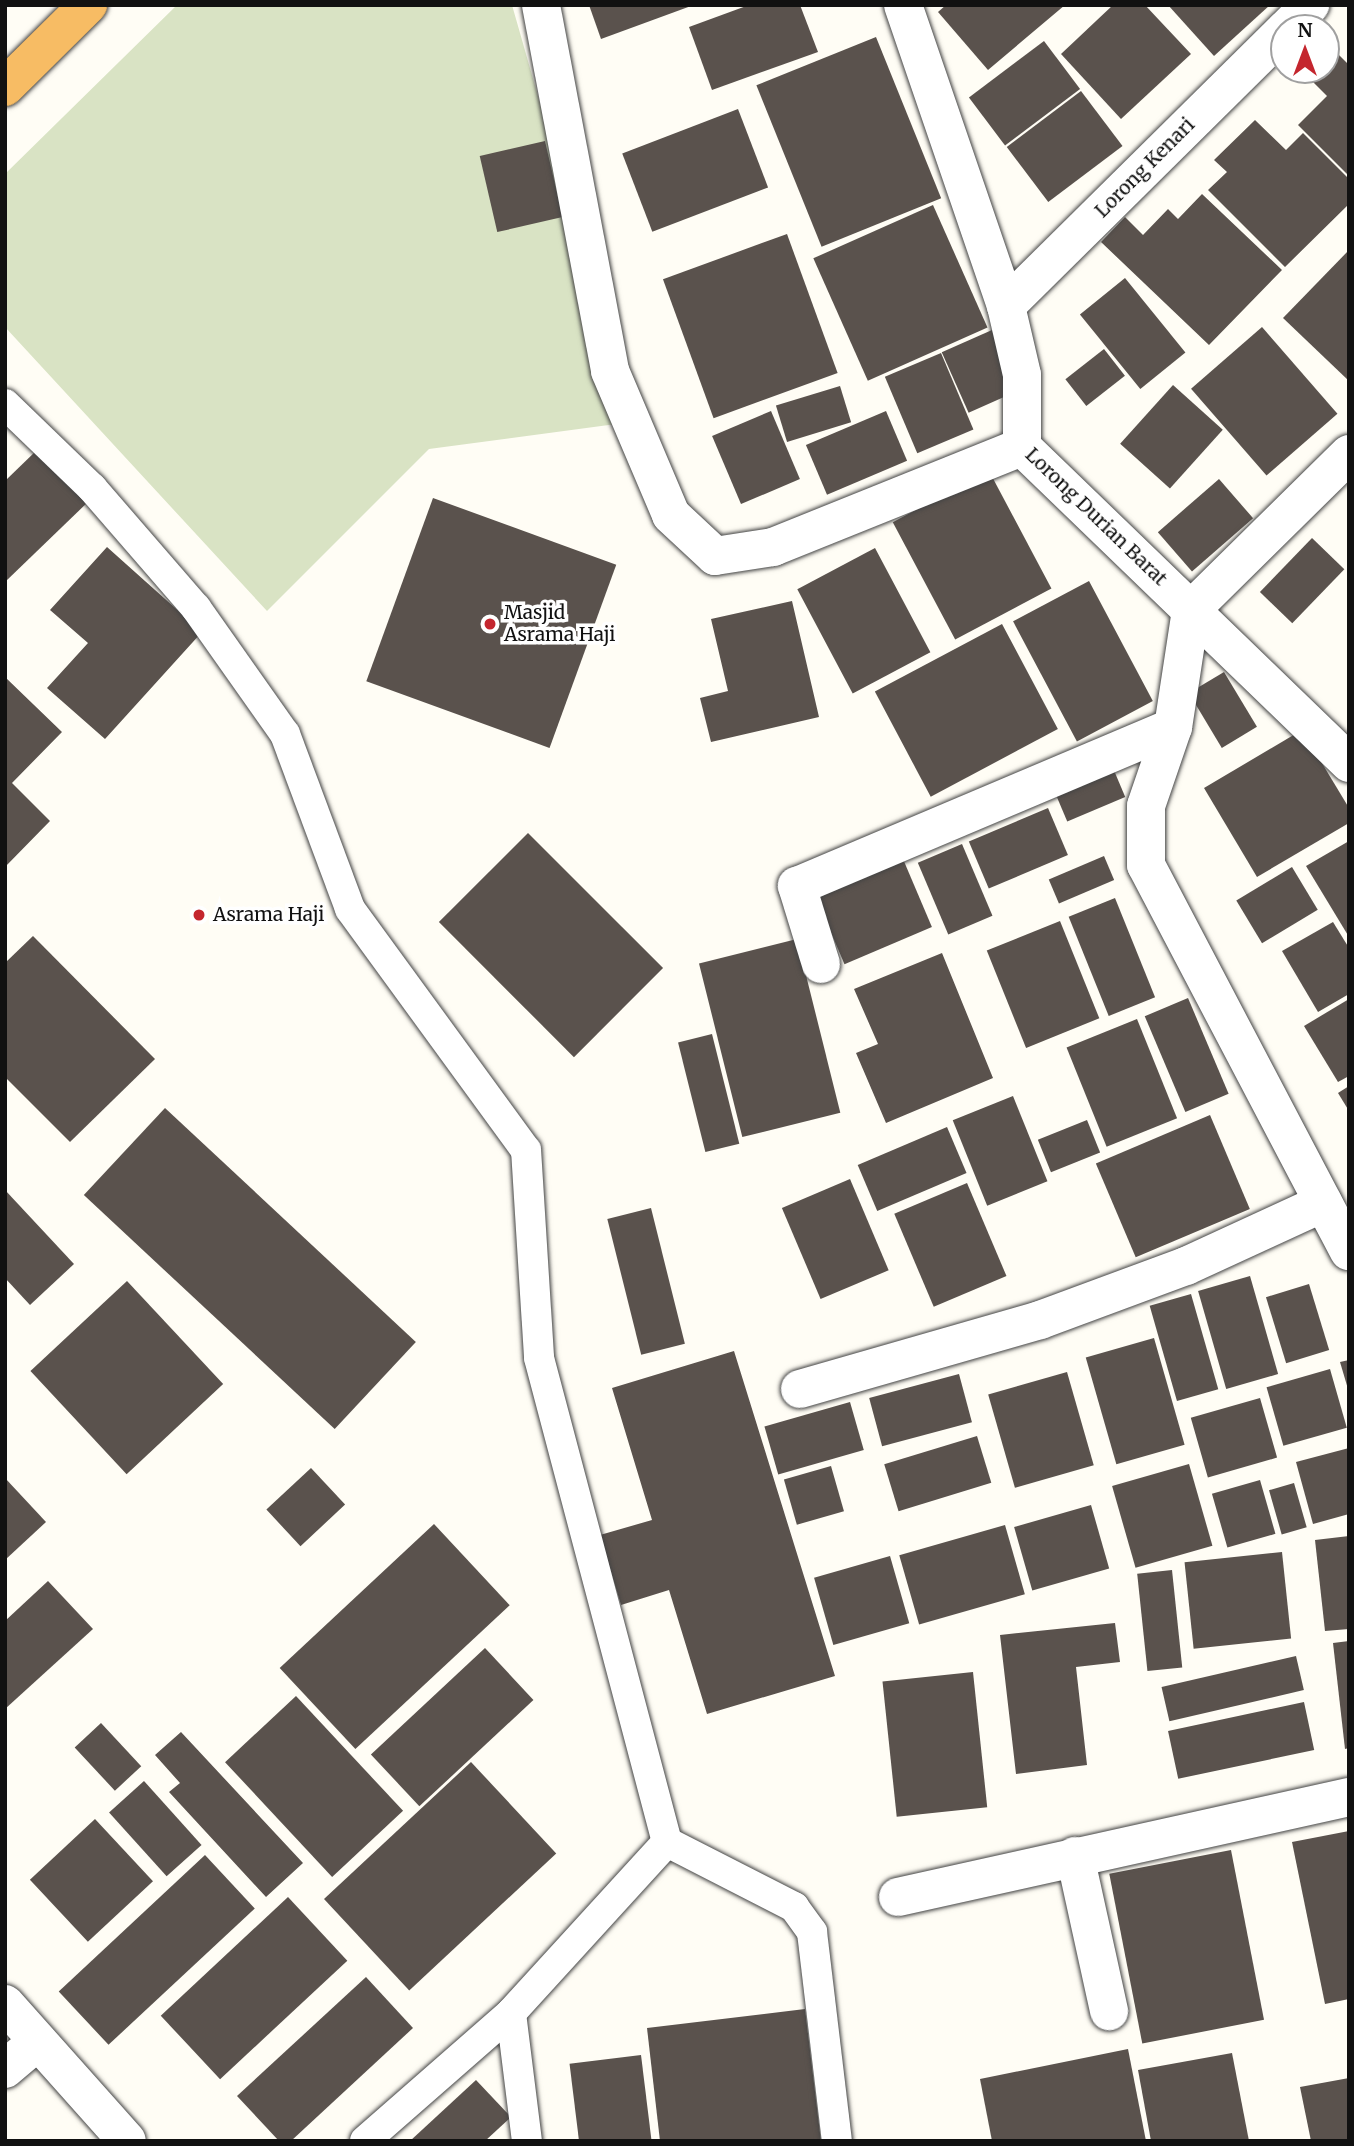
<!DOCTYPE html>
<html>
<head>
<meta charset="utf-8">
<style>
	body { margin:0 }
	#map { position:relative; width:1354px; height:2146px; overflow:hidden; background:#fffdf5; font-family:Merriweather,serif }
	div>[style] { position:absolute }
	[style*='--x'] { left:calc(var(--x)*1px); top:calc(var(--y)*1px); width:calc(var(--w)*1px); rotate:calc(var(--a)*1deg) }
	.cemetery>* { inset:0; background:#d9e3c4 }
	.building>* { inset:0; background:#5a524d; transform-origin:0 0 }
	.roads { filter:drop-shadow(0 0 2px #444) drop-shadow(0 0 2px #444) }
	.service>* { height:30px; margin:-15px; padding:0 15px; transform-origin:15px; border-radius:15px; background:#fff }
	.minor>* { height:38px; margin:-19px; padding:0 19px; transform-origin:19px; border-radius:19px; background:#fff }
	.trunk>* { height:38px; margin:-19px; padding:0 19px; transform-origin:19px; border-radius:19px; background:#f7bc64 }
	.dots>* { width:19px; height:19px; translate:-50% -50%; box-sizing:border-box; border:4px solid #fff; border-radius:50% }
	span { translate:-50% -50%; white-space:nowrap; text-align:center; line-height:1.15; -webkit-text-stroke:7px #fff; paint-order:stroke }
	.street-label { font-size:19px; color:#111 }
	.poi-label { font-size:19px; color:#111 }
	.left { translate:0 -50%; text-align:left }
	.frame { position:absolute; inset:0; border:7px solid #111; pointer-events:none }
	.north { position:absolute; left:1270px; top:14px; width:70px; height:70px; box-sizing:border-box; background:#fff; border:2px solid #a0a0a0; border-radius:50%; rotate:0deg; font-size:19px; font-weight:700; line-height:28px; text-align:center; color:#111 }
	.north::after { content:''; display:block; margin:auto; width:24px; height:32px; background:#c4262e; clip-path:polygon(50% 0,100% 100%,50% 72%,0 100%) }
</style>
</head>
<body>
<div id="map">
	<div class="cemetery">
		<div style="clip-path:polygon(177px 5px,512px 5px,631px 422px,429px 449px,267px 611px,5px 327px,5px 174px)"></div>
	</div>
	<div class="building">
		<div style="clip-path:polygon(589px 5px,691px 5px,691px 6px,601px 39px)"></div>
		<div style="clip-path:polygon(749px 5px,800px 5px,818px 52px,712px 90px,689px 27px)"></div>
		<div style="clip-path:polygon(946px 5px,1065px 5px,988px 70px,938px 12px)"></div>
		<div style="clip-path:polygon(1113px 5px,1145px 5px,1191px 54px,1121px 119px,1061px 54px)"></div>
		<div style="clip-path:polygon(1168px 5px,1270px 5px,1214px 56px)"></div>
		<div style="left:876px;top:37px;width:174px;height:129px;rotate:68deg"></div>
		<div style="left:1044px;top:41px;width:60px;height:94px;rotate:53deg"></div>
		<div style="clip-path:polygon(1326px 42px,1349px 65px,1349px 176px,1298px 125px,1327px 96px,1301px 70px,1326px 70px)"></div>
		<div style="left:1081px;top:91px;width:69px;height:93px;rotate:53deg"></div>
		<div style="left:738px;top:109px;width:84px;height:124px;rotate:69deg"></div>
		<div style="clip-path:polygon(1255px 120px,1286px 150px,1303px 133px,1349px 179px,1349px 204px,1285px 267px,1208px 190px,1227px 172px,1214px 160px)"></div>
		<div style="left:545px;top:141px;width:78px;height:67px;rotate:77deg"></div>
		<div style="clip-path:polygon(1202px 194px,1282px 270px,1209px 345px,1101px 242px,1125px 217px,1143px 235px,1168px 209px,1178px 219px)"></div>
		<div style="left:933px;top:205px;width:134px;height:131px;rotate:66deg"></div>
		<div style="left:787px;top:234px;width:148px;height:132px;rotate:70deg"></div>
		<div style="clip-path:polygon(1349px 250px,1349px 381px,1283px 318px)"></div>
		<div style="left:1125px;top:278px;width:96px;height:58px;rotate:51deg"></div>
		<div style="left:1262px;top:327px;width:115px;height:94px;rotate:49deg"></div>
		<div style="left:992px;top:330px;width:66px;height:55px;rotate:66deg"></div>
		<div style="left:1104px;top:349px;width:34px;height:49px;rotate:52deg"></div>
		<div style="left:941px;top:353px;width:83px;height:61px;rotate:67deg"></div>
		<div style="left:1173px;top:385px;width:67px;height:79px;rotate:42deg"></div>
		<div style="left:840px;top:386px;width:38px;height:67px;rotate:73deg"></div>
		<div style="left:771px;top:411px;width:74px;height:64px;rotate:67deg"></div>
		<div style="left:886px;top:411px;width:54px;height:87px;rotate:67deg"></div>
		<div style="clip-path:polygon(39px 448px,90px 500px,5px 582px,5px 481px)"></div>
		<div style="left:989px;top:471px;width:133px;height:109px;rotate:62deg"></div>
		<div style="left:1219px;top:479px;width:52px;height:81px;rotate:49deg"></div>
		<div style="left:433px;top:498px;width:195px;height:195px;rotate:20deg"></div>
		<div style="left:1312px;top:538px;width:45px;height:75px;rotate:44deg"></div>
		<div style="clip-path:polygon(107px 547px,202px 632px,105px 739px,47px 688px,88px 643px,50px 610px)"></div>
		<div style="left:875px;top:548px;width:118px;height:88px;rotate:62deg"></div>
		<div style="left:1089px;top:581px;width:136px;height:86px;rotate:62deg"></div>
		<div style="clip-path:polygon(792px 601px,819px 717px,711px 742px,700px 698px,728px 691px,711px 619px)"></div>
		<div style="left:1002px;top:624px;width:119px;height:144px;rotate:62deg"></div>
		<div style="left:1224px;top:672px;width:64px;height:41px;rotate:59deg"></div>
		<div style="clip-path:polygon(5px 677px,62px 732px,12px 783px,50px 821px,5px 867px)"></div>
		<div style="clip-path:polygon(1302px 730px,1349px 808px,1349px 823px,1257px 877px,1204px 788px)"></div>
		<div style="left:1110px;top:761px;width:39px;height:63px;rotate:67deg"></div>
		<div style="left:1048px;top:808px;width:51px;height:86px;rotate:67deg"></div>
		<div style="left:528px;top:833px;width:191px;height:126px;rotate:45deg"></div>
		<div style="clip-path:polygon(1349px 841px,1349px 937px,1306px 866px)"></div>
		<div style="left:962px;top:844px;width:78px;height:48px;rotate:67deg"></div>
		<div style="left:1104px;top:856px;width:26px;height:60px;rotate:67deg"></div>
		<div style="left:903px;top:859px;width:74px;height:95px;rotate:67deg"></div>
		<div style="left:1292px;top:867px;width:50px;height:65px;rotate:59deg"></div>
		<div style="left:1115px;top:898px;width:107px;height:50px;rotate:68deg"></div>
		<div style="left:1060px;top:921px;width:105px;height:79px;rotate:68deg"></div>
		<div style="clip-path:polygon(1333px 922px,1349px 948px,1349px 994px,1318px 1012px,1282px 951px)"></div>
		<div style="clip-path:polygon(33px 936px,155px 1059px,70px 1142px,5px 1077px,5px 963px)"></div>
		<div style="left:797px;top:939px;width:179px;height:101px;rotate:76deg"></div>
		<div style="clip-path:polygon(942px 953px,993px 1078px,886px 1123px,856px 1053px,878px 1044px,854px 989px)"></div>
		<div style="left:1188px;top:998px;width:104px;height:47px;rotate:67deg"></div>
		<div style="clip-path:polygon(1349px 999px,1349px 1076px,1338px 1082px,1304px 1026px)"></div>
		<div style="left:1137px;top:1019px;width:107px;height:76px;rotate:68deg"></div>
		<div style="left:712px;top:1034px;width:113px;height:35px;rotate:76deg"></div>
		<div style="clip-path:polygon(1349px 1086px,1349px 1111px,1338px 1093px)"></div>
		<div style="left:1013px;top:1096px;width:92px;height:65px;rotate:68deg"></div>
		<div style="left:165px;top:1108px;width:343px;height:119px;rotate:43deg"></div>
		<div style="left:1210px;top:1115px;width:102px;height:124px;rotate:67deg"></div>
		<div style="left:1087px;top:1120px;width:35px;height:53px;rotate:68deg"></div>
		<div style="left:947px;top:1127px;width:50px;height:97px;rotate:67deg"></div>
		<div style="left:850px;top:1179px;width:99px;height:74px;rotate:67deg"></div>
		<div style="left:967px;top:1183px;width:101px;height:79px;rotate:67deg"></div>
		<div style="clip-path:polygon(5px 1190px,74px 1264px,30px 1305px,5px 1278px)"></div>
		<div style="left:651px;top:1208px;width:140px;height:45px;rotate:76deg"></div>
		<div style="left:1250px;top:1276px;width:102px;height:54px;rotate:74deg"></div>
		<div style="left:127px;top:1281px;width:141px;height:132px;rotate:47deg"></div>
		<div style="left:1309px;top:1284px;width:69px;height:45px;rotate:73deg"></div>
		<div style="left:1191px;top:1294px;width:99px;height:43px;rotate:74deg"></div>
		<div style="left:1154px;top:1338px;width:111px;height:71px;rotate:74deg"></div>
		<div style="clip-path:polygon(734px 1351px,835px 1676px,707px 1714px,669px 1590px,621px 1605px,600px 1535px,652px 1520px,612px 1388px)"></div>
		<div style="clip-path:polygon(1349px 1360px,1349px 1389px,1348px 1389px,1340px 1362px)"></div>
		<div style="left:1330px;top:1369px;width:61px;height:66px;rotate:74deg"></div>
		<div style="left:1067px;top:1372px;width:97px;height:82px;rotate:74deg"></div>
		<div style="left:959px;top:1374px;width:50px;height:93px;rotate:75deg"></div>
		<div style="left:1260px;top:1398px;width:62px;height:72px;rotate:74deg"></div>
		<div style="left:850px;top:1402px;width:50px;height:89px;rotate:74deg"></div>
		<div style="left:977px;top:1436px;width:49px;height:97px;rotate:73deg"></div>
		<div style="clip-path:polygon(1349px 1448px,1349px 1514px,1313px 1524px,1296px 1462px)"></div>
		<div style="left:1189px;top:1464px;width:85px;height:80px;rotate:74deg"></div>
		<div style="left:831px;top:1466px;width:47px;height:49px;rotate:74deg"></div>
		<div style="left:311px;top:1468px;width:50px;height:61px;rotate:47deg"></div>
		<div style="clip-path:polygon(5px 1478px,46px 1522px,5px 1560px)"></div>
		<div style="left:1260px;top:1480px;width:56px;height:50px;rotate:74deg"></div>
		<div style="left:1294px;top:1483px;width:46px;height:26px;rotate:74deg"></div>
		<div style="left:1091px;top:1505px;width:66px;height:80px;rotate:74deg"></div>
		<div style="left:434px;top:1524px;width:111px;height:211px;rotate:47deg"></div>
		<div style="left:1005px;top:1525px;width:72px;height:110px;rotate:74deg"></div>
		<div style="clip-path:polygon(1349px 1536px,1349px 1629px,1325px 1631px,1315px 1540px)"></div>
		<div style="left:1282px;top:1552px;width:87px;height:98px;rotate:84deg"></div>
		<div style="left:890px;top:1556px;width:70px;height:79px;rotate:74deg"></div>
		<div style="left:1172px;top:1570px;width:98px;height:35px;rotate:84deg"></div>
		<div style="clip-path:polygon(48px 1581px,93px 1629px,5px 1709px,5px 1621px)"></div>
		<div style="clip-path:polygon(1115px 1623px,1120px 1662px,1076px 1667px,1087px 1765px,1016px 1774px,1000px 1635px)"></div>
		<div style="clip-path:polygon(1349px 1641px,1349px 1748px,1345px 1749px,1333px 1643px)"></div>
		<div style="left:485px;top:1648px;width:71px;height:156px;rotate:47deg"></div>
		<div style="left:1296px;top:1656px;width:35px;height:138px;rotate:77deg"></div>
		<div style="left:973px;top:1672px;width:136px;height:91px;rotate:84deg"></div>
		<div style="left:296px;top:1696px;width:157px;height:97px;rotate:47deg"></div>
		<div style="left:1304px;top:1702px;width:49px;height:139px;rotate:78deg"></div>
		<div style="left:101px;top:1723px;width:59px;height:36px;rotate:47deg"></div>
		<div style="clip-path:polygon(181px 1732px,303px 1863px,266px 1897px,169px 1792px,180px 1783px,155px 1755px)"></div>
		<div style="left:471px;top:1762px;width:125px;height:201px;rotate:47deg"></div>
		<div style="left:144px;top:1781px;width:86px;height:47px;rotate:48deg"></div>
		<div style="left:95px;top:1819px;width:85px;height:89px;rotate:47deg"></div>
		<div style="clip-path:polygon(1349px 1831px,1349px 1999px,1325px 2004px,1292px 1842px)"></div>
		<div style="left:1231px;top:1850px;width:173px;height:124px;rotate:79deg"></div>
		<div style="left:205px;top:1855px;width:73px;height:200px;rotate:47deg"></div>
		<div style="left:288px;top:1897px;width:87px;height:174px;rotate:47deg"></div>
		<div style="clip-path:polygon(366px 1977px,413px 2028px,291px 2141px,279px 2141px,237px 2096px)"></div>
		<div style="clip-path:polygon(805px 2009px,821px 2141px,660px 2141px,647px 2028px)"></div>
		<div style="clip-path:polygon(1128px 2049px,1146px 2141px,992px 2141px,980px 2079px)"></div>
		<div style="clip-path:polygon(1232px 2053px,1249px 2141px,1151px 2141px,1138px 2070px)"></div>
		<div style="left:641px;top:2055px;width:87px;height:72px;rotate:83deg"></div>
		<div style="clip-path:polygon(1349px 2078px,1349px 2141px,1311px 2141px,1300px 2087px)"></div>
		<div style="clip-path:polygon(476px 2080px,511px 2117px,485px 2141px,410px 2141px)"></div>
	</div>
	<div class="roads">
		<div class="service">
			<div style="--x:5;--y:404;--w:121;--a:44"></div>
			<div style="--x:92;--y:488;--w:159;--a:49.1"></div>
			<div style="--x:196;--y:608;--w:154;--a:54.8"></div>
			<div style="--x:285;--y:734;--w:187;--a:69.6"></div>
			<div style="--x:350;--y:909;--w:298;--a:53.9"></div>
			<div style="--x:526;--y:1150;--w:208;--a:86.4"></div>
			<div style="--x:539;--y:1358;--w:501;--a:75.19"></div>
			<div style="--x:667;--y:1842;--w:231;--a:132.4"></div>
			<div style="--x:511;--y:2013;--w:194;--a:138.8"></div>
			<div style="--x:667;--y:1842;--w:143;--a:27.1"></div>
			<div style="--x:794;--y:1907;--w:31;--a:54"></div>
			<div style="--x:812;--y:1932;--w:210;--a:83.2"></div>
			<div style="--x:511;--y:2013;--w:129;--a:82.9"></div>
		</div>
		<div class="minor">
			<div style="--x:541;--y:5;--w:372;--a:79.3"></div>
			<div style="--x:610;--y:371;--w:156;--a:67"></div>
			<div style="--x:671;--y:515;--w:60;--a:43"></div>
			<div style="--x:715;--y:556;--w:59;--a:-8.8"></div>
			<div style="--x:773;--y:547;--w:268;--a:-21.9"></div>
			<div style="--x:903;--y:5;--w:318;--a:71.1"></div>
			<div style="--x:1006;--y:306;--w:71;--a:76.9"></div>
			<div style="--x:1022;--y:375;--w:72;--a:90"></div>
			<div style="--x:1022;--y:447;--w:455;--a:44"></div>
			<div style="--x:1287;--y:28;--w:33;--a:-45"></div>
			<div style="--x:1006;--y:306;--w:391;--a:-44.7"></div>
			<div style="--x:1349;--y:454;--w:222;--a:135.4"></div>
			<div style="--x:1191;--y:610;--w:118;--a:98.7"></div>
			<div style="--x:1173;--y:727;--w:83;--a:108.9"></div>
			<div style="--x:1146;--y:806;--w:59;--a:90"></div>
			<div style="--x:1146;--y:865;--w:436;--a:62.3"></div>
			<div style="--x:821;--y:964;--w:82;--a:-107.1"></div>
			<div style="--x:797;--y:886;--w:408;--a:-22.9"></div>
			<div style="--x:800;--y:1389;--w:250;--a:-16"></div>
			<div style="--x:1040;--y:1320;--w:156;--a:-20.3"></div>
			<div style="--x:1186;--y:1266;--w:151;--a:-24.7"></div>
			<div style="--x:1075;--y:1856;--w:159;--a:77.6"></div>
			<div style="--x:898;--y:1897;--w:462;--a:-12.5"></div>
			<div style="--x:5;--y:2004;--w:183;--a:48.3"></div>
			<div style="--x:5;--y:2069;--w:43;--a:-40.3"></div>
		</div>
		<div class="trunk">
			<div style="--x:5;--y:87;--w:117;--a:-44.7"></div>
		</div>
	</div>
	<div class="dots">
		<div style="left:490px;top:624px;background:#c4262e"></div>
		<div style="left:199px;top:915px;background:#c4262e"></div>
	</div>
	<div class="street-label">
		<span style="left:1145px;top:168px;rotate:-45deg">Lorong Kenari</span>
		<span style="left:1096px;top:517px;rotate:44deg">Lorong Durian Barat</span>
	</div>
	<div class="poi-label">
		<span class="left" style="left:504px;top:624px">Masjid<br>Asrama Haji</span>
		<span class="left" style="left:213px;top:915px">Asrama Haji</span>
	</div>
	<div class="frame"></div>
	<div class="north">N</div>
</div>
</body>
</html>
